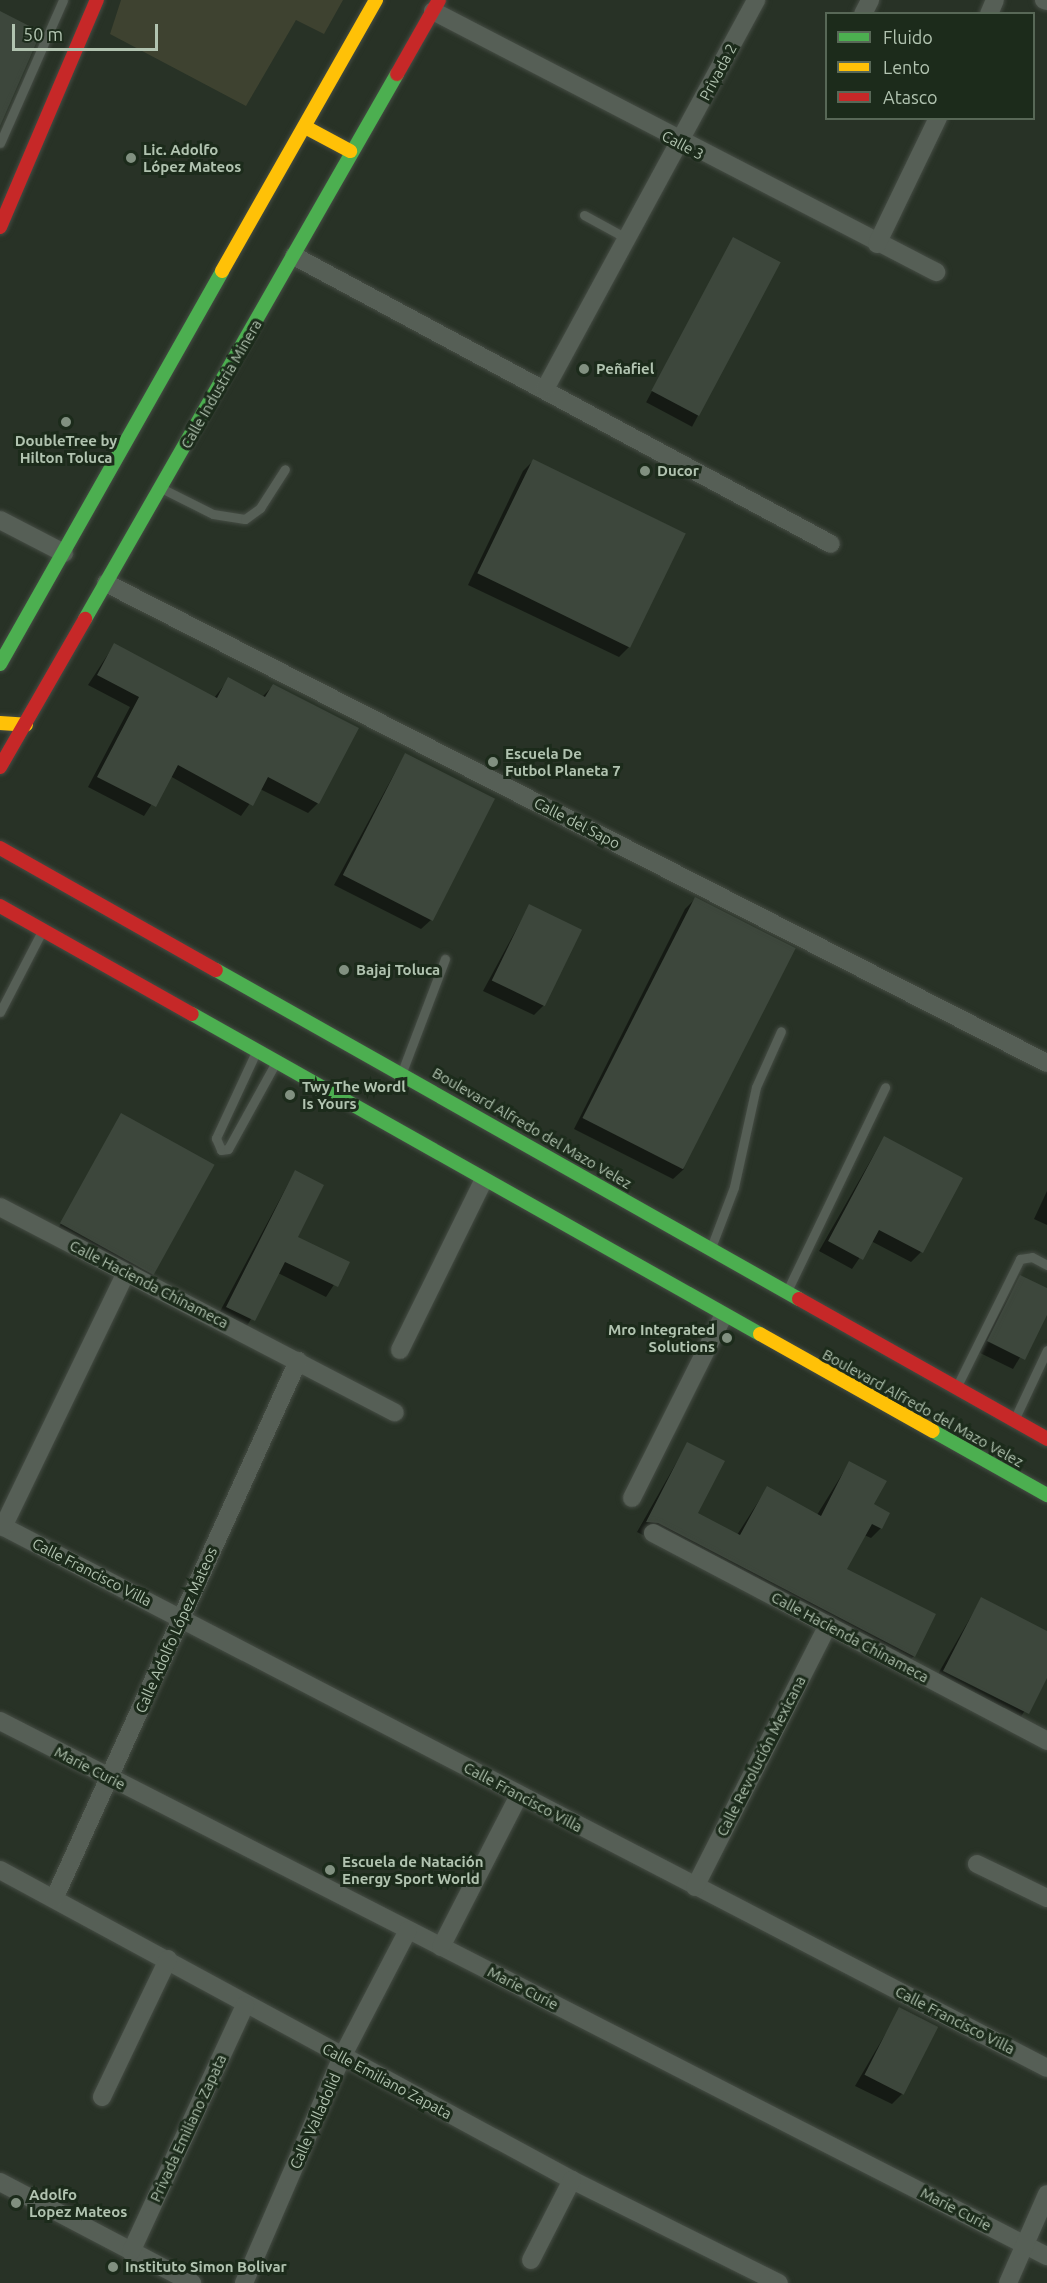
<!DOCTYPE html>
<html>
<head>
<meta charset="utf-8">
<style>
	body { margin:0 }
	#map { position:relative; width:1047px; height:2283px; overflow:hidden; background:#283226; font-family:Ubuntu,sans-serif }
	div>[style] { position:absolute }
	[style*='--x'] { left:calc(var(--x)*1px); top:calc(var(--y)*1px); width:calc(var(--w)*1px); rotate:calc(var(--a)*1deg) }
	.green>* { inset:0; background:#3e4230 }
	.shadow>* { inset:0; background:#0007; transform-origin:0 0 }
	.building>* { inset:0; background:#3d473c; transform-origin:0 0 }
	.roads { filter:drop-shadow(0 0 2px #454c44) drop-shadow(0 0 2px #454c44) }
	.lane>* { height:9px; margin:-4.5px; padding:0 4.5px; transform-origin:4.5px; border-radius:4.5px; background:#565f56 }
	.street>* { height:18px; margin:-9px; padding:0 9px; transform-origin:9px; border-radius:9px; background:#565f56 }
	.fast>* { height:14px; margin:-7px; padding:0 7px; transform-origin:7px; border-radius:7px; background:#4caf50 }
	.slow>* { height:14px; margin:-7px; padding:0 7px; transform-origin:7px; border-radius:7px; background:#ffc107 }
	.jam>* { height:14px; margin:-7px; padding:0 7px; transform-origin:7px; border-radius:7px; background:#c62828 }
	.dots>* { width:16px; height:16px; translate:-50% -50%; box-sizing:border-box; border:3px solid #1c2b1b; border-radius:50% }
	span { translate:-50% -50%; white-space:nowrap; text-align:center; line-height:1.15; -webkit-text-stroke:6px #1c2b1b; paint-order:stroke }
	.street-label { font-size:15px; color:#b1c3b0 }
	.poi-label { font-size:15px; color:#b1c3b0; font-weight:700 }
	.left { translate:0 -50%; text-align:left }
	.right { translate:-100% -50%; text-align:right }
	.legend { position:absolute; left:825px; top:12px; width:210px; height:108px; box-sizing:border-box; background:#1c2b1b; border:2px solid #586857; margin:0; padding:8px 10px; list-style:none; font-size:18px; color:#b1c3b0 }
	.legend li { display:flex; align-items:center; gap:12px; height:30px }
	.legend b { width:30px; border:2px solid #586857 }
	.scale { position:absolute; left:12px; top:24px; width:146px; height:27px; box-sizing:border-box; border:3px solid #b1c3b0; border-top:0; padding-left:8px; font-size:18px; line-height:21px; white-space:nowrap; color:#b1c3b0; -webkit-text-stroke:4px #1c2b1b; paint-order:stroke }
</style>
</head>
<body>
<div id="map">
	<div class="green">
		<div style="clip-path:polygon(121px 0,343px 0,324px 34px,296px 20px,246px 106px,110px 34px)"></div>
	</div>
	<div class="shadow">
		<div style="left:733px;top:239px;width:52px;height:185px;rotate:28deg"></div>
		<div style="clip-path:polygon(533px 461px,684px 533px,630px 646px,619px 657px,468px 585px,523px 471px)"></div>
		<div style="clip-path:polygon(114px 645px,214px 698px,229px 679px,263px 696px,273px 686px,318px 803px,308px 813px,260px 789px,241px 816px,170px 776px,144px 816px,88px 787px,130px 707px,88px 685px)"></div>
		<div style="clip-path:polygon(405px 754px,432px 919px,421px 929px,334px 885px)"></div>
		<div style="clip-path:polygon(695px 899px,684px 1169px,673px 1179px,574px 1129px,685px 909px)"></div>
		<div style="clip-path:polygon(529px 906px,544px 1005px,534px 1015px,483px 991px)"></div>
		<div style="left:121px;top:1115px;width:105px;height:137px;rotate:29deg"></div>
		<div style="clip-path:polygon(884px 1137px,921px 1252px,911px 1262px,871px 1241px,852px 1269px,819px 1251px)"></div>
		<div style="clip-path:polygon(295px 1171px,296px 1238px,348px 1263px,326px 1297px,278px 1273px,244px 1331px,217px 1317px)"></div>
		<div style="clip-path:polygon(1047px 1191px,1047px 1225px,1034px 1219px)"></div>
		<div style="clip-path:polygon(1020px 1277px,1047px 1290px,1047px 1312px,1013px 1369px,978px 1352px)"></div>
		<div style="clip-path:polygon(687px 1444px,696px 1513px,737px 1535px,767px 1488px,817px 1515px,849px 1463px,881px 1528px,871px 1538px,864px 1535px,845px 1570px,914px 1656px,903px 1666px,637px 1532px)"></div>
		<div style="clip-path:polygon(981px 1599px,1047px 1633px,1047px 1675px,1017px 1723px,934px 1681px)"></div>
		<div style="clip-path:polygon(900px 2009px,902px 2094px,892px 2104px,855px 2086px)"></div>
	</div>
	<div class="building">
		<div style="clip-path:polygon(0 11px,41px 32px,0 126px)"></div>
		<div style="left:733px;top:237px;width:54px;height:174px;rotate:28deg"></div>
		<div style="left:533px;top:459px;width:170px;height:127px;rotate:26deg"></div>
		<div style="clip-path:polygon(114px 643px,217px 698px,228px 677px,265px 697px,273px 684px,359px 728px,319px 804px,268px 777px,253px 806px,178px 765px,156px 807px,97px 777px,139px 697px,97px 675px)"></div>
		<div style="left:405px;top:753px;width:101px;height:137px;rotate:27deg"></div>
		<div style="left:695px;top:897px;width:113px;height:248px;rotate:27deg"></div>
		<div style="left:529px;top:904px;width:59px;height:85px;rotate:26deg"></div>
		<div style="left:121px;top:1113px;width:107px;height:126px;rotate:29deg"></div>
		<div style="clip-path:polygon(884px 1136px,963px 1178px,923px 1253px,879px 1230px,863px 1260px,828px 1241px)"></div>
		<div style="clip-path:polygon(295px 1170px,324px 1185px,298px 1237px,350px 1262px,338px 1287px,285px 1262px,255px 1321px,226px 1307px)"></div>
		<div style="clip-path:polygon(1020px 1275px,1047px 1288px,1047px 1315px,1025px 1360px,987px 1341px)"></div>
		<div style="clip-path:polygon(687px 1442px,725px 1461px,698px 1513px,740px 1535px,767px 1486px,821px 1516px,849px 1461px,887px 1481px,874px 1504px,890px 1513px,882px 1529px,872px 1524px,847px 1569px,936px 1614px,915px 1657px,658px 1523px,646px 1522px)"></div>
		<div style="clip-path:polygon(981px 1597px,1047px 1631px,1047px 1678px,1029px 1714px,943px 1671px)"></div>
		<div style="left:899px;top:2007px;width:44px;height:76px;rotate:27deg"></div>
	</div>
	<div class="roads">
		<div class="lane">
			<div style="--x:0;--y:143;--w:156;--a:-66.2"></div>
			<div style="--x:584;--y:215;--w:48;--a:28.7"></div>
			<div style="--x:161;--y:488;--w:58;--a:26.6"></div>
			<div style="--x:213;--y:514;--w:32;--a:9"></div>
			<div style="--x:245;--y:519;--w:19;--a:-36"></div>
			<div style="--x:260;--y:508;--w:46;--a:-57.3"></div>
			<div style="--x:0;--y:1012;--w:91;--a:-62.6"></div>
			<div style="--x:255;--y:1054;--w:93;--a:114.9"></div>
			<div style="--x:216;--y:1138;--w:13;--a:67"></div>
			<div style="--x:221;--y:1150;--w:7;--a:-8"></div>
			<div style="--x:228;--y:1149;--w:97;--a:-61.1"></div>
			<div style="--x:402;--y:1072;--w:121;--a:-69.2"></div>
			<div style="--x:712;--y:1245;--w:62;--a:-69.2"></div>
			<div style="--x:734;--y:1187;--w:102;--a:-77.6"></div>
			<div style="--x:756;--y:1087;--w:61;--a:-65.9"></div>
			<div style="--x:788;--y:1289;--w:224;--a:-64.3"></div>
			<div style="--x:957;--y:1386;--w:142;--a:-63.6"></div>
			<div style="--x:1020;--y:1259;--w:12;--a:-9"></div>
			<div style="--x:1032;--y:1257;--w:17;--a:28"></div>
			<div style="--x:1015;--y:1418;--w:75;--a:-64.8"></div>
		</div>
		<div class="street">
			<div style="--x:1044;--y:0;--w:3;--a:18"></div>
			<div style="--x:433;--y:11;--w:567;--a:27.42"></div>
			<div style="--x:863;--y:14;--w:16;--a:-63"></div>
			<div style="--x:989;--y:14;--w:15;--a:-67"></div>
			<div style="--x:877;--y:244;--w:140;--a:-64.2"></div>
			<div style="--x:294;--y:256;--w:609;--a:28.21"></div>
			<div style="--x:545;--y:389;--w:443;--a:-61.5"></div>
			<div style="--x:0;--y:520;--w:72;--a:27.3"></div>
			<div style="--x:106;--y:583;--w:1056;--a:27.03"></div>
			<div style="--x:0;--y:1207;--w:445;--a:27.5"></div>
			<div style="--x:400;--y:1350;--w:188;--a:-63.8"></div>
			<div style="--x:632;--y:1498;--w:203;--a:-63.4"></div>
			<div style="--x:0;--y:1525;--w:1179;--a:27.41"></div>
			<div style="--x:3;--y:1527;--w:282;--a:-64.2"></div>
			<div style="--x:653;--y:1533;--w:446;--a:27.8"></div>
			<div style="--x:0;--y:1721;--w:1176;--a:27.07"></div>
			<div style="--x:977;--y:1864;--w:78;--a:25.9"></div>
			<div style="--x:0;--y:1870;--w:651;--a:28.46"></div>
			<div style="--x:572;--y:2180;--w:231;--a:26.5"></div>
			<div style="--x:695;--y:1887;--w:294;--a:-63.1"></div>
			<div style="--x:54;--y:1899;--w:591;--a:-65.6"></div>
			<div style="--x:441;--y:1947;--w:171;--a:-62.8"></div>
			<div style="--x:102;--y:2097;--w:153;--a:-64.4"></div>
			<div style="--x:0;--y:2182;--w:217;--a:27.7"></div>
			<div style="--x:131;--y:2252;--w:272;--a:-65.2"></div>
			<div style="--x:531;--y:2260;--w:90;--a:-62.9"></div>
			<div style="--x:244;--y:2283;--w:246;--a:-66.6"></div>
			<div style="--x:342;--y:2057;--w:143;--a:-62.5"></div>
			<div style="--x:1008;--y:2283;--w:97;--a:-66.3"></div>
		</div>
		<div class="fast">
			<div style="--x:85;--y:619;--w:628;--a:-60.21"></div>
			<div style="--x:0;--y:664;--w:451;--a:-60.5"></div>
			<div style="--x:216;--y:970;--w:669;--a:29.44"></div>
			<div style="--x:192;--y:1014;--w:652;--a:29.4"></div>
			<div style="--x:933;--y:1431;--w:131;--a:29.3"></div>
		</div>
		<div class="slow">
			<div style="--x:307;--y:128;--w:49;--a:28.1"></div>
			<div style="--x:222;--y:271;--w:312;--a:-60.4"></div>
			<div style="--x:0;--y:723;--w:26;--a:4"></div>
			<div style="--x:760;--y:1334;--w:198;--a:29.3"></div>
		</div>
		<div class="jam">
			<div style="--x:397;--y:74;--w:85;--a:-60.4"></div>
			<div style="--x:0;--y:227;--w:247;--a:-66.9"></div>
			<div style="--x:0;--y:767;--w:171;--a:-60.1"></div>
			<div style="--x:0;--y:848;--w:248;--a:29.5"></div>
			<div style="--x:0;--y:906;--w:220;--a:29.4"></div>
			<div style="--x:799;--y:1299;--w:285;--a:29.4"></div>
		</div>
	</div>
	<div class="dots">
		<div style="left:131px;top:158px;background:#819080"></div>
		<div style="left:584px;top:369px;background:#819080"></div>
		<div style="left:66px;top:422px;background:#819080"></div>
		<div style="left:645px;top:471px;background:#819080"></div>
		<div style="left:493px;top:762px;background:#819080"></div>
		<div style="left:344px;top:970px;background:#819080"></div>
		<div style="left:290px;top:1095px;background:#819080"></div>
		<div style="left:727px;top:1338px;background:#819080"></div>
		<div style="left:330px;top:1870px;background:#819080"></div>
		<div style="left:16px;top:2203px;background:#819080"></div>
		<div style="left:113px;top:2267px;background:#819080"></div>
	</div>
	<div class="street-label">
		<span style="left:718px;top:72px;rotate:-62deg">Privada 2</span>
		<span style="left:683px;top:145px;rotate:28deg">Calle 3</span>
		<span style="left:221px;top:384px;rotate:-60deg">Calle Industria Minera</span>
		<span style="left:577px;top:823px;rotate:27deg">Calle del Sapo</span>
		<span style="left:532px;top:1128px;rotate:30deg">Boulevard Alfredo del Mazo Velez</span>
		<span style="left:149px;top:1284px;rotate:27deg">Calle Hacienda Chinameca</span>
		<span style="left:923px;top:1408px;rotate:29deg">Boulevard Alfredo del Mazo Velez</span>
		<span style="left:92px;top:1572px;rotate:27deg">Calle Francisco Villa</span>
		<span style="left:176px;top:1630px;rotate:-66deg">Calle Adolfo López Mateos</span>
		<span style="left:850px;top:1637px;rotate:28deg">Calle Hacienda Chinameca</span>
		<span style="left:761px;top:1756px;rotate:-63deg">Calle Revolución Mexicana</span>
		<span style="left:90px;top:1768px;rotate:27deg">Marie Curie</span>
		<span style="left:523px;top:1797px;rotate:28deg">Calle Francisco Villa</span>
		<span style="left:523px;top:1988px;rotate:27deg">Marie Curie</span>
		<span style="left:955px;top:2020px;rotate:27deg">Calle Francisco Villa</span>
		<span style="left:387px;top:2081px;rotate:28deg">Calle Emiliano Zapata</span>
		<span style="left:315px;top:2121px;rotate:-66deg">Calle Valladolid</span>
		<span style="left:188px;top:2128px;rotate:-65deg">Privada Emiliano Zapata</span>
		<span style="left:956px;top:2209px;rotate:27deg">Marie Curie</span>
	</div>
	<div class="poi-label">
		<span class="left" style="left:143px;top:158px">Lic. Adolfo<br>López Mateos</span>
		<span class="left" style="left:596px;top:369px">Peñafiel</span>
		<span style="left:66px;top:449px">DoubleTree by<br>Hilton Toluca</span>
		<span class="left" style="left:657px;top:471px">Ducor</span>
		<span class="left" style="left:505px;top:762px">Escuela De<br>Futbol Planeta 7</span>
		<span class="left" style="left:356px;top:970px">Bajaj Toluca</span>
		<span class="left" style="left:302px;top:1095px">Twy The Wordl<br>Is Yours</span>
		<span class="right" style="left:715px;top:1338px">Mro Integrated<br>Solutions</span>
		<span class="left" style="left:342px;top:1870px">Escuela de Natación<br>Energy Sport World</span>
		<span class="left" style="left:29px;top:2203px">Adolfo<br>Lopez Mateos</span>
		<span class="left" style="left:125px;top:2267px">Instituto Simon Bolivar</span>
	</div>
	<ul class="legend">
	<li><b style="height:8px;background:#4caf50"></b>Fluido</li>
	<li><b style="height:8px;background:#ffc107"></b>Lento</li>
	<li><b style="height:8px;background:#c62828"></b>Atasco</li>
	</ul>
	<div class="scale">50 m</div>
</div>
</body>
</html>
